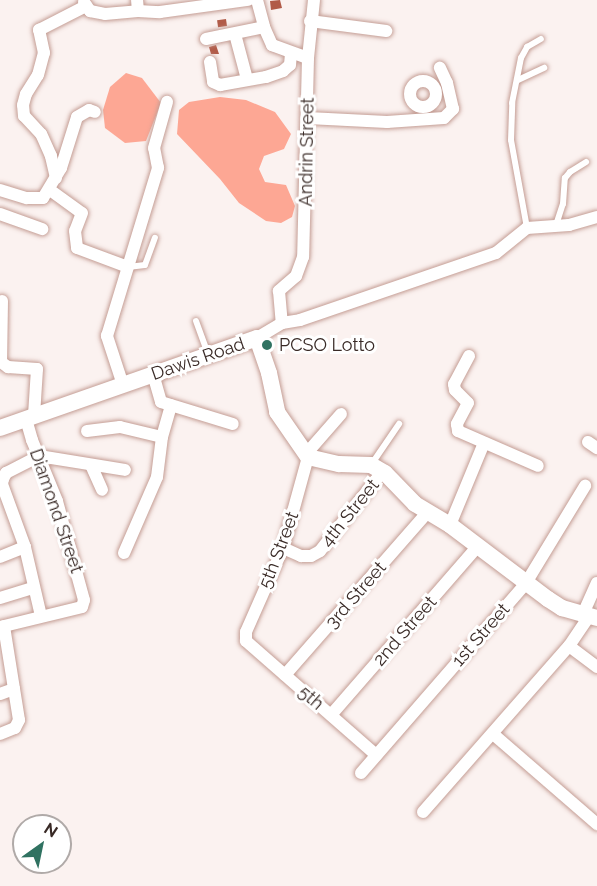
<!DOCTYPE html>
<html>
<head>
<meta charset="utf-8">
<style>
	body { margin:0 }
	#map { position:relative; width:597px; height:886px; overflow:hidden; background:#fbf2f0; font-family:Raleway,sans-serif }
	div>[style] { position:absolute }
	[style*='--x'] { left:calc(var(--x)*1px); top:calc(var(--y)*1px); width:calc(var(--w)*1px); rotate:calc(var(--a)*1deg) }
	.green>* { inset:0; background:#fda794 }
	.building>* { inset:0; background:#b15b48; transform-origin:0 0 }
	.roads { filter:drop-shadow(0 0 2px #c49d94) drop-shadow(0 0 2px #c49d94) }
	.lane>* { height:6px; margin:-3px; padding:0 3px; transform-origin:3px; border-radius:3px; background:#fff }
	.street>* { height:12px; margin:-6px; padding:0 6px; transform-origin:6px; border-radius:6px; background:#fff }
	.street>.ring { margin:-6px; padding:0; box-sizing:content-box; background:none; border:12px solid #fff; border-radius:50% }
	.secondary>* { height:16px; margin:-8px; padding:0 8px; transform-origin:8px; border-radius:8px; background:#fff }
	.dots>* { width:16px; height:16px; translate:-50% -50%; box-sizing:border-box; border:3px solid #fff; border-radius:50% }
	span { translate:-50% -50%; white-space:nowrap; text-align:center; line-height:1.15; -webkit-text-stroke:6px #fff; paint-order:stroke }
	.street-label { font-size:18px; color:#392a26 }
	.poi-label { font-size:18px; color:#392a26 }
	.left { translate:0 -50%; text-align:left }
	.north { position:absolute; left:12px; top:814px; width:60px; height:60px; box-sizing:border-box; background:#fff; border:2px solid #b0aaa8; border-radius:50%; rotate:33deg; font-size:16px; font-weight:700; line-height:24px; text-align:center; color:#392a26 }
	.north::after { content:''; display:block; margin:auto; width:21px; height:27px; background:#307261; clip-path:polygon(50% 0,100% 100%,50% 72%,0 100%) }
</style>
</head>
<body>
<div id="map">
	<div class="green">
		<div style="clip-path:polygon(126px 73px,142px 78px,161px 103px,146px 141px,125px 143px,105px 128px,103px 110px,110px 87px)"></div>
		<div style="clip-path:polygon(220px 97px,246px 100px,275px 112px,291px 134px,284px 149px,264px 156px,259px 169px,265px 182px,286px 185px,295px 206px,292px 217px,281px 223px,266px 221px,239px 203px,220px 179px,177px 134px,179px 110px,189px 102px)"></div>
	</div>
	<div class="building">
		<div style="clip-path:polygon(280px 0,282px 8px,271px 10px,270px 1px)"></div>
		<div style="left:226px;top:19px;width:7px;height:9px;rotate:82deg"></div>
		<div style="clip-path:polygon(216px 45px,219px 54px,211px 54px,209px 47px)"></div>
	</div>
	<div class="roads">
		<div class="lane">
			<div style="--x:518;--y:80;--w:29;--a:-25"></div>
			<div style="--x:556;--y:225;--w:22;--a:-72"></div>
			<div style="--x:563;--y:204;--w:26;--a:-86"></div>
			<div style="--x:565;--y:178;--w:8;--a:-50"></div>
			<div style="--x:570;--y:172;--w:19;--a:-32"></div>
			<div style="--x:527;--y:228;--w:89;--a:-100.3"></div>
			<div style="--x:511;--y:140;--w:37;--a:-88"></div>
			<div style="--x:512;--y:103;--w:46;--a:-78.7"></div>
			<div style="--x:521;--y:58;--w:13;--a:-61"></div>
			<div style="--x:527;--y:47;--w:16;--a:-30"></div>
			<div style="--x:128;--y:267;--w:17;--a:-7"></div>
			<div style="--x:145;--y:265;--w:29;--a:-70"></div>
			<div style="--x:196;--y:321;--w:35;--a:70"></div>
			<div style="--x:371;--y:465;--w:50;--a:-55.7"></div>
		</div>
		<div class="street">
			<div style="--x:257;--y:0;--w:28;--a:75"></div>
			<div style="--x:264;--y:27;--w:20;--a:66"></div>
			<div style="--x:272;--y:45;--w:38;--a:20"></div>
			<div style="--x:308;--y:58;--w:199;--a:91.4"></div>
			<div style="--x:303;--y:257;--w:20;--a:110"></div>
			<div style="--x:296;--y:276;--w:23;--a:139"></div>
			<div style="--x:279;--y:291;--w:32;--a:85"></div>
			<div style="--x:84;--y:2;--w:11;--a:56"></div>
			<div style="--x:90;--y:11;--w:15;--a:11"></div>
			<div style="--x:105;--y:14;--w:33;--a:-5"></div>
			<div style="--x:138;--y:11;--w:11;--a:-95"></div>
			<div style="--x:138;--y:11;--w:22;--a:3"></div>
			<div style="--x:160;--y:12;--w:89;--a:-7.8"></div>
			<div style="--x:310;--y:21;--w:77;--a:7.5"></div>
			<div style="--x:235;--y:34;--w:47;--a:75.1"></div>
			<div style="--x:206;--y:39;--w:59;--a:-11.7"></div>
			<div style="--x:308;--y:58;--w:58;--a:-84.1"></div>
			<div style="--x:210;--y:62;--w:20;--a:81"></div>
			<div style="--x:213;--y:82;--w:8;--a:23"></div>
			<div style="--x:220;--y:85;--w:47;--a:-9.9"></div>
			<div style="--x:266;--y:77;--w:18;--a:-19"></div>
			<div style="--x:283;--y:71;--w:9;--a:-41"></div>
			<div style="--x:290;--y:65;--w:12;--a:-85"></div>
			<div class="ring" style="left:410px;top:81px;width:14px;height:14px"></div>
			<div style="--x:308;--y:118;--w:79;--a:2.9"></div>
			<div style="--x:387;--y:122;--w:57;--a:-4"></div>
			<div style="--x:444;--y:118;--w:13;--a:-45"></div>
			<div style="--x:453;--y:109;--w:27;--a:-103"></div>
			<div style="--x:447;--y:83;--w:17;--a:-115"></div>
			<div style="--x:56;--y:178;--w:23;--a:-103"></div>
			<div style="--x:51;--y:156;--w:24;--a:-114"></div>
			<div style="--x:41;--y:134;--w:25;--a:-133"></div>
			<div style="--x:24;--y:116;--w:11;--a:-95"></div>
			<div style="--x:23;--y:105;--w:11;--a:-75"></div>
			<div style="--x:26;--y:94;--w:22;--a:-58"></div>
			<div style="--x:38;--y:75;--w:23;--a:-75"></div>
			<div style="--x:44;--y:53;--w:24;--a:-102"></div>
			<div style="--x:39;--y:30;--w:53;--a:-27.1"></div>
			<div style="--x:0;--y:190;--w:28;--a:17"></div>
			<div style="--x:27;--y:198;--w:16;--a:0"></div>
			<div style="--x:43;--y:198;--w:35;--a:-59"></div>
			<div style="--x:61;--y:168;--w:53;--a:-72.6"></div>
			<div style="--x:77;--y:117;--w:14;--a:-30"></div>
			<div style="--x:89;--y:110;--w:6;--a:18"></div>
			<div style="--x:50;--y:190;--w:39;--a:36"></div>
			<div style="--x:82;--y:213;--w:19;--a:111"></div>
			<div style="--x:75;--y:231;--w:17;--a:83"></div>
			<div style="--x:77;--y:248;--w:54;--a:20.4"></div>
			<div style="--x:0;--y:214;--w:45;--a:19.7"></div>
			<div style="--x:2;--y:301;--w:61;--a:90.9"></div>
			<div style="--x:1;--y:362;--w:9;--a:36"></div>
			<div style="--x:8;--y:367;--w:29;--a:4"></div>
			<div style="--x:37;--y:369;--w:47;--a:93.7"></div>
			<div style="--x:257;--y:338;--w:29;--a:-31"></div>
			<div style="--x:282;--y:323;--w:18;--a:-9"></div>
			<div style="--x:300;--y:320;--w:207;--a:-18.9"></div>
			<div style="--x:496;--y:253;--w:40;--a:-39"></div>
			<div style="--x:527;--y:228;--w:42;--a:-4.1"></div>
			<div style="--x:569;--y:225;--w:29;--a:-16"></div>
			<div style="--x:469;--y:356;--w:32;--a:118"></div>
			<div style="--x:454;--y:384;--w:6;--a:81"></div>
			<div style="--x:455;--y:390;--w:18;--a:45"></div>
			<div style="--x:468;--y:403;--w:24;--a:118"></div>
			<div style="--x:457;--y:424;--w:7;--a:82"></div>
			<div style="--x:458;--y:431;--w:87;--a:23.6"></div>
			<div style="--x:153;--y:374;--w:29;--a:74"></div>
			<div style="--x:161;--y:402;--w:75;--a:17"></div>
			<div style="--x:123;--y:385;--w:52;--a:-108.1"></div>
			<div style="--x:107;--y:336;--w:176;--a:-73.1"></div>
			<div style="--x:158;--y:168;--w:20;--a:-101"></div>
			<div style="--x:154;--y:148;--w:48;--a:-74.2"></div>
			<div style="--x:87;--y:431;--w:33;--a:-7"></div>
			<div style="--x:120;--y:427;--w:43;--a:13.4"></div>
			<div style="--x:588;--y:442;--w:11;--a:34"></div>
			<div style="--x:306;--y:454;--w:53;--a:-48.8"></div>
			<div style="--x:308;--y:457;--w:94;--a:105.4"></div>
			<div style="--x:283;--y:548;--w:92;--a:113.8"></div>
			<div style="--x:246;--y:632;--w:9;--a:90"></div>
			<div style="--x:246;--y:641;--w:173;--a:41.2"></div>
			<div style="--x:91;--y:465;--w:27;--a:66"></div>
			<div style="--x:450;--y:525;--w:89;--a:-67.5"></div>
			<div style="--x:283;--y:548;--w:20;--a:24"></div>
			<div style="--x:301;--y:556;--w:10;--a:0"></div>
			<div style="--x:311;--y:556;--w:10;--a:-29"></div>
			<div style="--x:320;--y:551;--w:102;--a:-51.8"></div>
			<div style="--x:124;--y:553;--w:83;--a:-66.5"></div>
			<div style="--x:157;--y:477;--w:40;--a:-82.9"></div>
			<div style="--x:162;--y:437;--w:33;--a:-74"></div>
			<div style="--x:0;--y:557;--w:27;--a:-22"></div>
			<div style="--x:0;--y:598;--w:34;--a:-17"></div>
			<div style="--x:583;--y:614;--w:34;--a:-66"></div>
			<div style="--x:41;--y:616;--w:71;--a:-103.1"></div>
			<div style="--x:25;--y:547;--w:67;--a:-110.1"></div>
			<div style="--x:2;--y:484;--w:5;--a:-79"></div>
			<div style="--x:3;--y:479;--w:7;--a:-63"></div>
			<div style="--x:6;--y:473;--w:37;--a:-27"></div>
			<div style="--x:39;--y:456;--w:87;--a:9.2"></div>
			<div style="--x:0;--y:627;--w:84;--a:-13.7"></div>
			<div style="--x:82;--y:607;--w:7;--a:-74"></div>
			<div style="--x:84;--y:600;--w:103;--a:-105.3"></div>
			<div style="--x:57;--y:501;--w:66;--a:-112.3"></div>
			<div style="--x:32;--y:440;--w:22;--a:-106"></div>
			<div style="--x:569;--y:646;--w:35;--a:37"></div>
			<div style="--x:285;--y:675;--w:215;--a:-48.8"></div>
			<div style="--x:0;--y:694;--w:15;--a:-20"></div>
			<div style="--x:331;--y:715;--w:224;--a:-49"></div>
			<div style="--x:0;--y:734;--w:16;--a:-22"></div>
			<div style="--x:15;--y:728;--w:9;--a:-63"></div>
			<div style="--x:19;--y:720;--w:95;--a:-99.1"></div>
			<div style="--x:493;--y:734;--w:138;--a:40.9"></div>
			<div style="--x:361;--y:773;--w:252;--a:-49"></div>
			<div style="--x:526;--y:583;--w:114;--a:-58.7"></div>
			<div style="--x:423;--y:812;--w:221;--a:-48.7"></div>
			<div style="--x:569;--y:646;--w:37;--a:-56"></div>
		</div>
		<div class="secondary">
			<div style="--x:0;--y:428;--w:272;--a:-19.3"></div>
			<div style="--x:257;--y:338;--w:37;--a:71"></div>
			<div style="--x:269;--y:373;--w:40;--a:78"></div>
			<div style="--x:277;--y:412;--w:55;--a:55.4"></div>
			<div style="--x:308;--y:457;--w:32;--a:13"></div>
			<div style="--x:339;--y:464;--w:32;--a:2"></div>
			<div style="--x:371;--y:465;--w:16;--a:30"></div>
			<div style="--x:385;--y:473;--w:43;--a:45.9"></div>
			<div style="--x:415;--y:504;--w:41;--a:31"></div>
			<div style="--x:450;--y:525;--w:123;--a:37.1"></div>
			<div style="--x:548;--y:599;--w:17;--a:33"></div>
			<div style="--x:562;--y:608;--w:36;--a:16"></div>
		</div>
	</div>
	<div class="dots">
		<div style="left:267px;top:345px;background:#307261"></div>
	</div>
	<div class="street-label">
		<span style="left:307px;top:152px;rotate:-89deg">Andrin Street</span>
		<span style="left:198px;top:359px;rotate:-19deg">Dawis Road</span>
		<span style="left:56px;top:511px;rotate:71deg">Diamond Street</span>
		<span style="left:350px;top:513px;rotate:-51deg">4th Street</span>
		<span style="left:279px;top:550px;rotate:-69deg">5th Street</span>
		<span style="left:356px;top:595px;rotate:-49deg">3rd Street</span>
		<span style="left:405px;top:631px;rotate:-49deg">2nd Street</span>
		<span style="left:481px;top:635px;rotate:-49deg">1st Street</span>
		<span style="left:311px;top:698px;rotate:41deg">5th</span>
	</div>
	<div class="poi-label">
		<span class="left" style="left:279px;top:345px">PCSO Lotto</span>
	</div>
	<div class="north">N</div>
</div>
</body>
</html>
